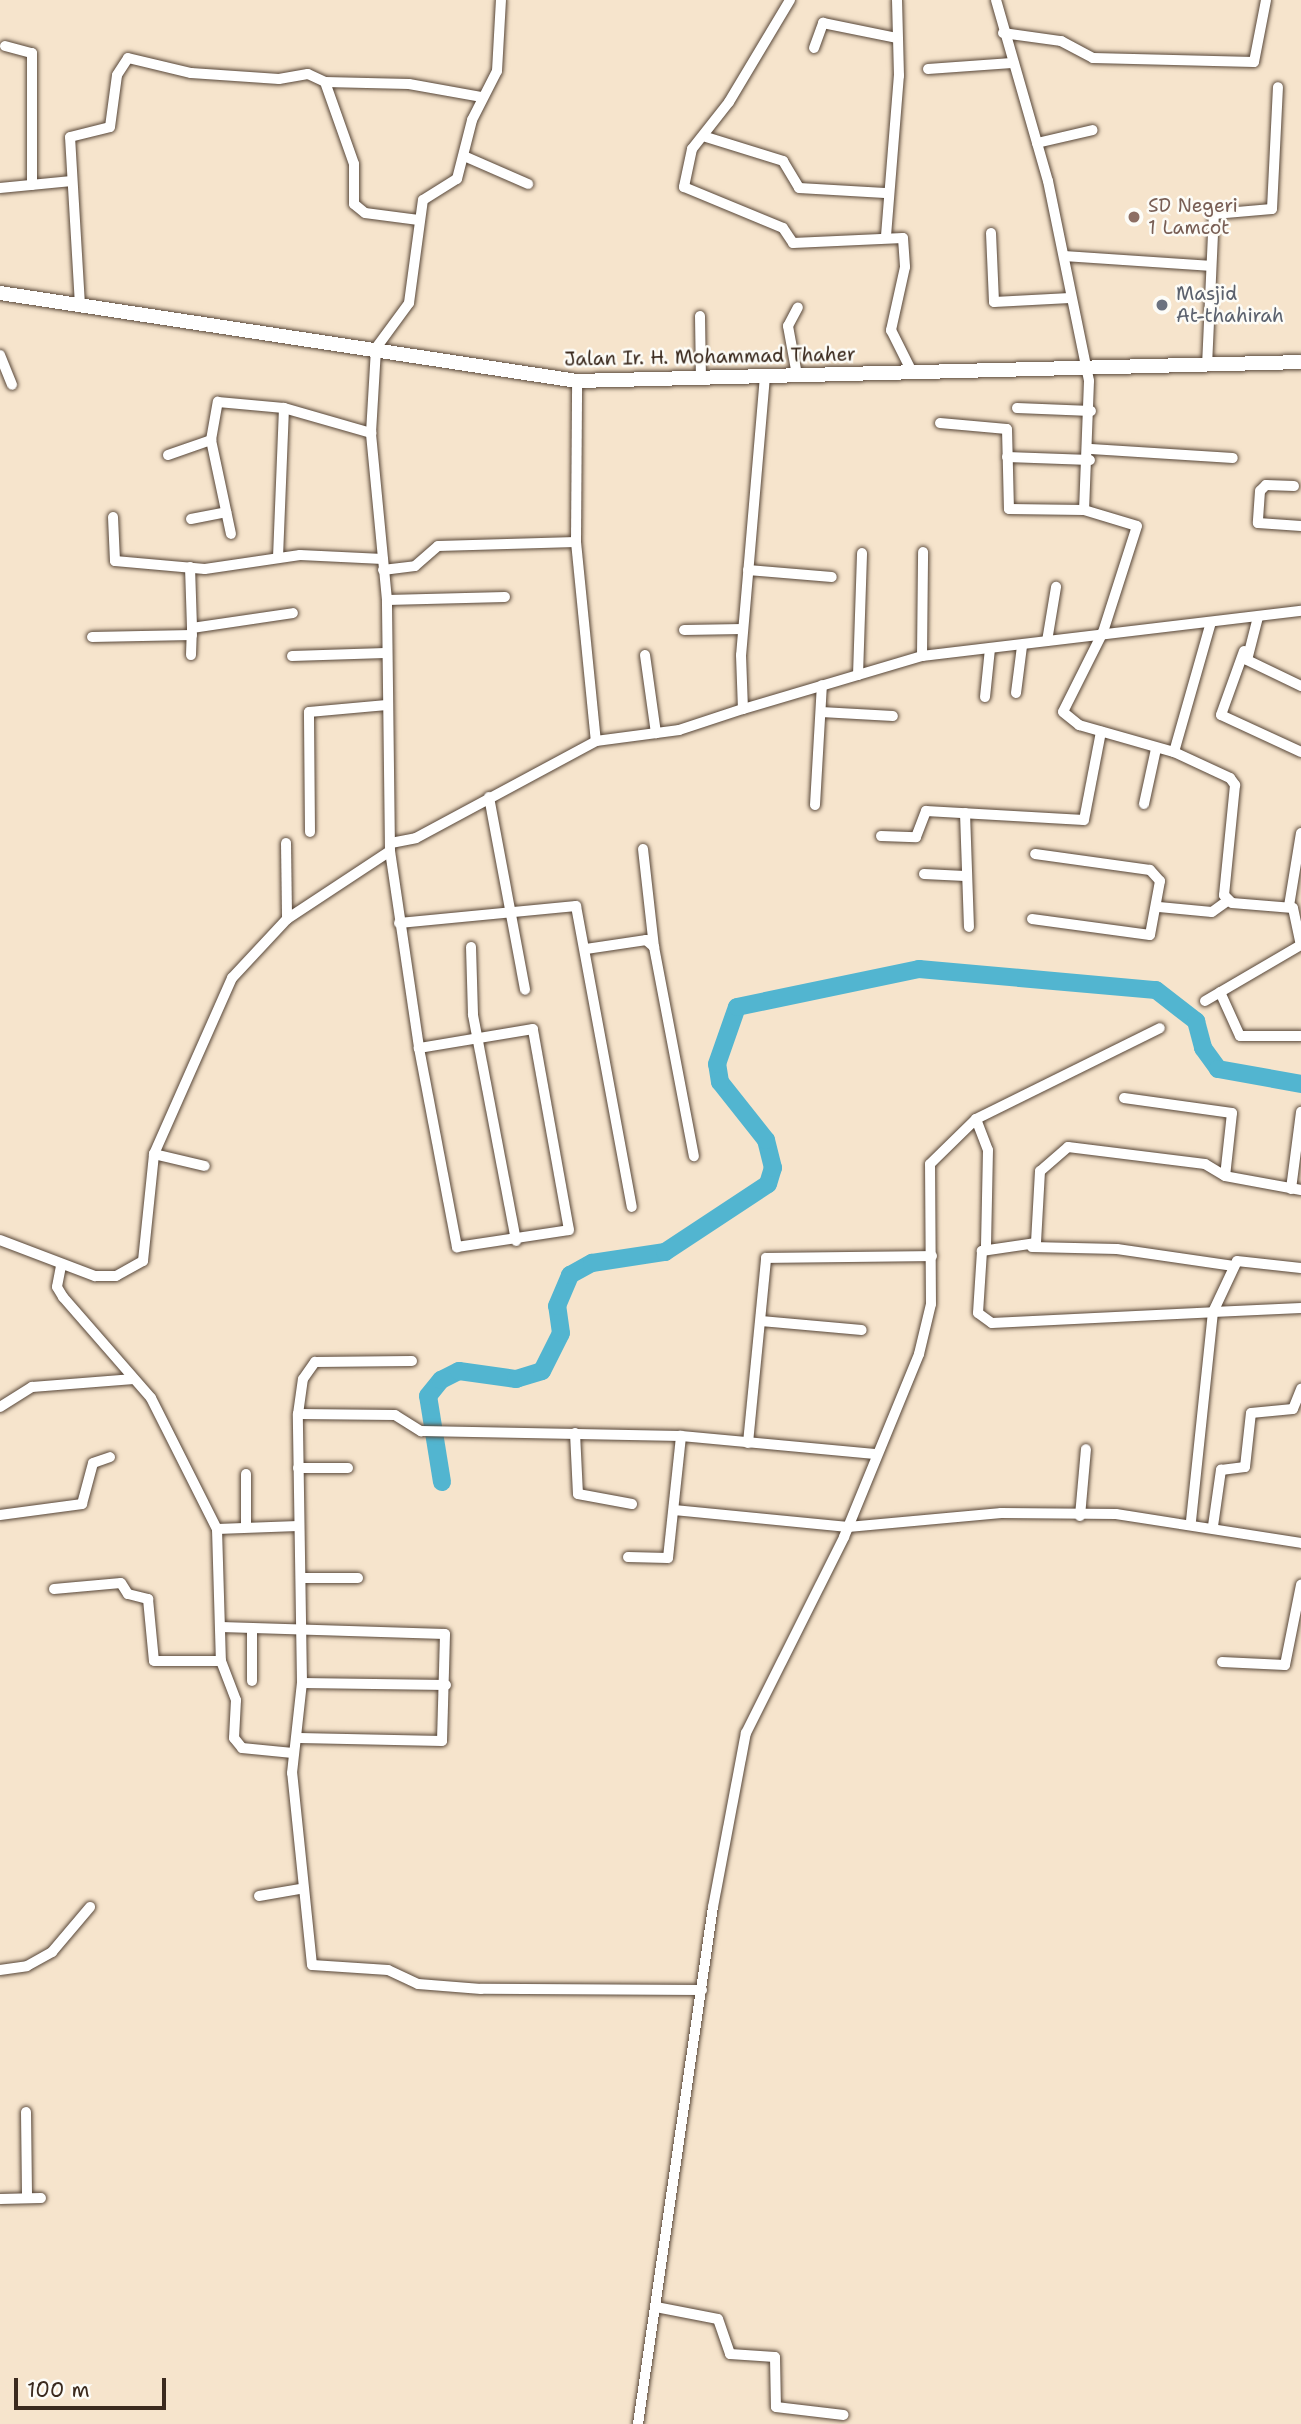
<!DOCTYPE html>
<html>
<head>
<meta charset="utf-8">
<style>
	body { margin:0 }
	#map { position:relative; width:1301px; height:2424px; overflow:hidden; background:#f6e4cc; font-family:"Shantell Sans",sans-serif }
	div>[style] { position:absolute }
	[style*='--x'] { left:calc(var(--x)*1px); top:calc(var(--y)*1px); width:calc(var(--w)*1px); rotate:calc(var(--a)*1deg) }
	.river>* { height:18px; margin:-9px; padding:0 9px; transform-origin:9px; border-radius:9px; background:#52b5d0 }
	.roads { filter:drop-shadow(0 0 2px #574638) drop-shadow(0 0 2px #574638) }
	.minor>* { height:10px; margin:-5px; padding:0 5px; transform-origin:5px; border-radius:5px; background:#fff }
	.major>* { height:14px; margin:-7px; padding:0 7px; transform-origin:7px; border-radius:7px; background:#fff }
	.dots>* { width:19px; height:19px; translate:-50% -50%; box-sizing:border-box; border:4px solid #fdfcf7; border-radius:50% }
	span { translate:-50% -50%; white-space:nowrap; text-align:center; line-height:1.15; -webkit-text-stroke:5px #fdfcf7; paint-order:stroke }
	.education-label { font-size:19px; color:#785e54 }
	.left { translate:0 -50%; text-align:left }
	.worship-label { font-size:19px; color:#5b616d }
	.street-label { font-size:19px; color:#3b2a1e }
	.scale { position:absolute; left:14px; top:2378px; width:152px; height:32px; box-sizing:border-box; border:4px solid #3b2a1e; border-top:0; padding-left:9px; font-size:21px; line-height:24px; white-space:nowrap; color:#3b2a1e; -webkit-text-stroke:5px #fdfcf7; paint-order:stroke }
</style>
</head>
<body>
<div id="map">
	<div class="river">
		<div style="--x:442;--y:1482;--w:87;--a:-99.2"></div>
		<div style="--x:428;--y:1396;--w:21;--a:-51"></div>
		<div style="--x:441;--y:1380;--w:20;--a:-27"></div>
		<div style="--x:459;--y:1371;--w:58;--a:8"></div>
		<div style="--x:516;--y:1379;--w:27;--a:-17"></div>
		<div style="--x:542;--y:1371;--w:42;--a:-63.4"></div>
		<div style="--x:561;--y:1333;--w:27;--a:-98"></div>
		<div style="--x:557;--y:1306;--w:34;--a:-67"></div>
		<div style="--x:570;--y:1275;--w:25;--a:-29"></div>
		<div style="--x:592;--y:1263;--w:74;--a:-8.6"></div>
		<div style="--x:665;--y:1252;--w:123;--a:-33.4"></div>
		<div style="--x:768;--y:1184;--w:17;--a:-73"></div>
		<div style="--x:773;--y:1168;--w:29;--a:-104"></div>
		<div style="--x:766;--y:1140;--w:74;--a:-128.4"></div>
		<div style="--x:720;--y:1082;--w:18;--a:-99"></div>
		<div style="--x:717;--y:1064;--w:60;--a:-70.7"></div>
		<div style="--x:737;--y:1007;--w:186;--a:-11.8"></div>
		<div style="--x:919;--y:969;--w:238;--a:5.1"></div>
		<div style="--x:1156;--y:990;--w:51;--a:37.8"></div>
		<div style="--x:1196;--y:1021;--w:28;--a:75"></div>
		<div style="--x:1203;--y:1048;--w:26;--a:54"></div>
		<div style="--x:1218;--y:1069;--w:84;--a:10.2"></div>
	</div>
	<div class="roads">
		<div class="minor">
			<div style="--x:790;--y:0;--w:119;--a:120.9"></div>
			<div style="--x:729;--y:102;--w:60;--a:128.2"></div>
			<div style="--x:692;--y:149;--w:39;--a:102"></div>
			<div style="--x:684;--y:187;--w:107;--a:22.5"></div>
			<div style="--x:783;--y:228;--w:18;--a:56"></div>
			<div style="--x:793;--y:243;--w:110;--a:-2.6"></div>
			<div style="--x:903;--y:238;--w:29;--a:86"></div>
			<div style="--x:905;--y:267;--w:65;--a:102.5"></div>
			<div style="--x:891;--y:330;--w:47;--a:63.4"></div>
			<div style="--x:996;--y:0;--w:188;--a:74"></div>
			<div style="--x:1048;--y:181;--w:204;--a:78.4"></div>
			<div style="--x:1089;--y:381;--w:129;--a:92.2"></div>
			<div style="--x:1084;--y:510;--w:55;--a:16.8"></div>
			<div style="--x:1137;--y:526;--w:111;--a:107.8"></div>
			<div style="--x:1103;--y:632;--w:89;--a:116.6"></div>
			<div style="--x:1063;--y:712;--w:21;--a:39"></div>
			<div style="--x:1079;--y:725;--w:99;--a:15.9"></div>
			<div style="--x:1174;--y:752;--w:62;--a:24.9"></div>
			<div style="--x:1230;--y:778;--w:9;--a:54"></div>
			<div style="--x:1235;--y:785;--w:111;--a:95.7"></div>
			<div style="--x:1224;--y:895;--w:11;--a:45"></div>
			<div style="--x:1232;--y:903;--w:61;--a:4.7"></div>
			<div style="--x:1293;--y:908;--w:38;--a:78"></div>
			<div style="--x:1003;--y:33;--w:59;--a:7.9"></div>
			<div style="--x:1061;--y:41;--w:36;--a:28"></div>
			<div style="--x:1093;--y:58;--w:161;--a:1.4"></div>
			<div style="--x:1254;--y:62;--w:63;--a:-79"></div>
			<div style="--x:5;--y:46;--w:28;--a:15"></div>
			<div style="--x:32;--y:53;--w:132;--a:90"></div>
			<div style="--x:814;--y:48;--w:27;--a:-70"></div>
			<div style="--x:823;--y:23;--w:76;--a:11.5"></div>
			<div style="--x:928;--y:69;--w:84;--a:-4.1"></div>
			<div style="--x:325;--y:82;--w:87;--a:70.5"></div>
			<div style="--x:354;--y:164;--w:40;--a:90"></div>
			<div style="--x:354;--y:204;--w:14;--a:39"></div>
			<div style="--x:365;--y:213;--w:54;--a:7.4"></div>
			<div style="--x:706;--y:137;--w:81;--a:17.3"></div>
			<div style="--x:783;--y:161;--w:31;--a:59"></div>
			<div style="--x:799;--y:188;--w:86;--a:3.3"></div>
			<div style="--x:1037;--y:143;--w:57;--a:-13.1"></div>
			<div style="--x:464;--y:156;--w:70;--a:23.6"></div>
			<div style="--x:0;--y:188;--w:72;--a:-5.6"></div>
			<div style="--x:991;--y:233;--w:69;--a:87.5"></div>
			<div style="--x:994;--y:302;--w:76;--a:-3"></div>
			<div style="--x:886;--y:236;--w:161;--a:-85.4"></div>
			<div style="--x:899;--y:76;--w:76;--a:-91.5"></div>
			<div style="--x:1064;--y:256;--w:145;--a:3.9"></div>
			<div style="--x:80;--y:305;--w:168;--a:-93.4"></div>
			<div style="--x:70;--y:137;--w:41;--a:-14"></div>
			<div style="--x:110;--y:127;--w:52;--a:-82.3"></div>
			<div style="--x:117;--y:75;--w:20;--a:-57"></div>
			<div style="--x:128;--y:58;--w:65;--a:13.4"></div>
			<div style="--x:191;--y:73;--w:88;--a:3.9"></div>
			<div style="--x:279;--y:79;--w:29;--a:-10"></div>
			<div style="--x:308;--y:74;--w:19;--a:25"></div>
			<div style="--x:325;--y:82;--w:84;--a:1.4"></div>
			<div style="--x:409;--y:84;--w:73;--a:10.2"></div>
			<div style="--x:700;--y:316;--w:61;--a:89.1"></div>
			<div style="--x:0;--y:355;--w:32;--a:68"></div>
			<div style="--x:1207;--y:366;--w:152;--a:-87.4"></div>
			<div style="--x:1214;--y:214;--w:58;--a:-4.9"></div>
			<div style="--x:1272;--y:209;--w:122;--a:-87.2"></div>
			<div style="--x:797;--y:375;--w:50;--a:-100.4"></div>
			<div style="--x:788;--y:326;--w:21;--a:-62"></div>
			<div style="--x:765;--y:376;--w:280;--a:94.9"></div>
			<div style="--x:741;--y:655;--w:54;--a:87.9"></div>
			<div style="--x:743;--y:709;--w:187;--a:-16.5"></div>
			<div style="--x:922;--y:656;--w:382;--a:-6.8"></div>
			<div style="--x:284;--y:408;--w:91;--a:16"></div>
			<div style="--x:1017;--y:408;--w:74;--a:2.3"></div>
			<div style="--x:940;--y:423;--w:67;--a:5.1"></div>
			<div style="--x:1007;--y:429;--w:80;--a:88.6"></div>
			<div style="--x:1009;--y:509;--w:75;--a:0.8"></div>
			<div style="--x:211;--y:440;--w:96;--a:78"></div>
			<div style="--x:1091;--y:449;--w:142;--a:3.6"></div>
			<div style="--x:168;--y:455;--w:46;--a:-19.2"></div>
			<div style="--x:211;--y:440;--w:39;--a:-80"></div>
			<div style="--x:218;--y:402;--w:66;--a:5.2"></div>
			<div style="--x:284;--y:408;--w:150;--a:92.3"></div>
			<div style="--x:1007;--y:457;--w:83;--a:2.1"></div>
			<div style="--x:1294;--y:486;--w:28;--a:-178"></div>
			<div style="--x:1266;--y:485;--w:8;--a:135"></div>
			<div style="--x:1260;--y:491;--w:32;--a:94"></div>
			<div style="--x:1258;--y:523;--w:43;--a:4"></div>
			<div style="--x:113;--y:517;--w:44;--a:87.4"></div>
			<div style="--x:115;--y:561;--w:90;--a:5.1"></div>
			<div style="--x:205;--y:569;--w:96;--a:-8.4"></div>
			<div style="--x:300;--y:555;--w:83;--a:2.8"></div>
			<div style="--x:191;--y:519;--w:36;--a:-11"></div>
			<div style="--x:576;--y:542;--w:200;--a:84.3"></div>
			<div style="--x:190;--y:567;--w:61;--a:88.1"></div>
			<div style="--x:192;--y:628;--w:102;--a:-8.4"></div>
			<div style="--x:383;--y:570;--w:32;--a:-7"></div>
			<div style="--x:415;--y:566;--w:30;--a:-41"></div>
			<div style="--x:438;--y:546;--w:138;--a:-1.7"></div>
			<div style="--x:576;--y:542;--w:161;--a:-89.6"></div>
			<div style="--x:748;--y:570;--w:84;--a:4.8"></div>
			<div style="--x:387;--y:600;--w:118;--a:-1.5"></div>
			<div style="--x:1258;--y:617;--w:44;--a:104.3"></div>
			<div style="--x:1247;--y:660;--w:60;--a:25.7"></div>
			<div style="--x:684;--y:630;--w:59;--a:-1"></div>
			<div style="--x:92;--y:637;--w:100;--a:-1.1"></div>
			<div style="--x:1047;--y:641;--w:55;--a:-80.5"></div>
			<div style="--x:1244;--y:651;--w:68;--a:109.8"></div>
			<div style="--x:1221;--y:715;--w:88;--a:24.8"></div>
			<div style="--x:191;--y:655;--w:24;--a:-88"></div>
			<div style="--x:645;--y:655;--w:79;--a:82"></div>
			<div style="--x:292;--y:656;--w:93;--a:-1.8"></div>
			<div style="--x:922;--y:656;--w:104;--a:-89.4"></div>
			<div style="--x:858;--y:675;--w:122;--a:-88.1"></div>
			<div style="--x:1016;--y:693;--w:47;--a:-82.7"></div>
			<div style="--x:985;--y:697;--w:48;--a:-84.1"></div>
			<div style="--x:821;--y:712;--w:72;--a:3.2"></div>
			<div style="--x:1174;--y:752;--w:135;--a:-74.1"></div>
			<div style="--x:489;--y:797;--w:196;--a:79.4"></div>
			<div style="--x:1144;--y:804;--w:56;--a:-77.7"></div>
			<div style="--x:815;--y:805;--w:120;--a:-86.7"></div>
			<div style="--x:965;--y:813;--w:114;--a:88"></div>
			<div style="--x:310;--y:832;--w:120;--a:-90.5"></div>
			<div style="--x:309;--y:712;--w:78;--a:-5.1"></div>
			<div style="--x:881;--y:836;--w:35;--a:2"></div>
			<div style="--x:916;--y:837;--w:28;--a:-69"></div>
			<div style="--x:926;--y:811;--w:158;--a:3.3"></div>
			<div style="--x:1084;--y:820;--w:90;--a:-79.1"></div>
			<div style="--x:286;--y:843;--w:76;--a:89.2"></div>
			<div style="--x:391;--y:843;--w:25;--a:-11"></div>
			<div style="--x:416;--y:838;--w:204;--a:-28.3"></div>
			<div style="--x:596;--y:741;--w:84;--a:-7.5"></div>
			<div style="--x:679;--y:730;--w:67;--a:-18.2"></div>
			<div style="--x:643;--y:849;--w:99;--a:83.6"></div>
			<div style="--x:390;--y:851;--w:199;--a:81.6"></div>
			<div style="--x:419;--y:1048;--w:203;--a:79.2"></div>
			<div style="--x:457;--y:1247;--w:113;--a:-8.6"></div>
			<div style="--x:569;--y:1230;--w:204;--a:-100.2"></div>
			<div style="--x:533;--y:1029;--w:116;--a:170.5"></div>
			<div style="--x:924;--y:874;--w:41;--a:2.8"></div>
			<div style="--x:1289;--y:906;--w:74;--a:-80.7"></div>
			<div style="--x:1159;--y:907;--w:53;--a:5.4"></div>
			<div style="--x:1212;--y:912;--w:19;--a:-36"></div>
			<div style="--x:1032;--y:919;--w:119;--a:7.7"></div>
			<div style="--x:1150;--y:935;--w:55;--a:-79.5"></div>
			<div style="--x:1160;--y:881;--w:15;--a:-132"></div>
			<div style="--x:1150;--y:870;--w:116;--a:-172.1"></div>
			<div style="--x:399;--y:923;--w:178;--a:-5.5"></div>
			<div style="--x:576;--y:906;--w:306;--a:79.5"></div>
			<div style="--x:471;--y:947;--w:68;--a:88.3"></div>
			<div style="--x:473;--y:1015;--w:230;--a:79.2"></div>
			<div style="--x:586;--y:949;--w:61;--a:-8.5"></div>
			<div style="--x:646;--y:940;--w:11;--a:41"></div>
			<div style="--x:654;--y:947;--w:213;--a:79.2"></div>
			<div style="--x:1220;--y:992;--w:48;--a:65.6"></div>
			<div style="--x:1240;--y:1036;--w:61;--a:0"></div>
			<div style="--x:1205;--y:1001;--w:111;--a:-30.3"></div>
			<div style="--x:1124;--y:1098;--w:109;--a:7.9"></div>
			<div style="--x:1232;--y:1113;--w:63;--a:96.3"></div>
			<div style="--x:976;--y:1119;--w:33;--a:69"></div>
			<div style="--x:988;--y:1150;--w:97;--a:91.2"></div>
			<div style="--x:154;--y:1154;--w:52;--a:13.2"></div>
			<div style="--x:1291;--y:1189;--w:78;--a:-82.6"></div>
			<div style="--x:1301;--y:1190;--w:77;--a:-169.6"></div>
			<div style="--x:1225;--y:1176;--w:23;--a:-149"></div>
			<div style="--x:1205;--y:1164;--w:138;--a:-172.9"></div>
			<div style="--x:1068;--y:1147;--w:37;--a:139"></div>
			<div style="--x:1040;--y:1171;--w:72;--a:93.2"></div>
			<div style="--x:1036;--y:1243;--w:55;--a:171.6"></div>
			<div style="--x:982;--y:1251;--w:62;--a:93.7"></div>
			<div style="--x:978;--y:1313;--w:17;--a:36"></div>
			<div style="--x:992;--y:1323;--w:221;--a:-2.8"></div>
			<div style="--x:1213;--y:1312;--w:56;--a:-64.8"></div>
			<div style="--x:1237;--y:1261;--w:64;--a:6.2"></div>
			<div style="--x:0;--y:1240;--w:102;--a:20.8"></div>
			<div style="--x:95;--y:1276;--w:21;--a:0"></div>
			<div style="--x:116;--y:1276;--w:31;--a:-29"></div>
			<div style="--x:143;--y:1261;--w:108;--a:-84.1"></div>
			<div style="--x:154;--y:1154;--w:193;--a:-66.1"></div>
			<div style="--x:232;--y:978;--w:81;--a:-47"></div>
			<div style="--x:287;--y:919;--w:123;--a:-33.4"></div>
			<div style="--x:390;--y:851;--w:251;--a:-90.7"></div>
			<div style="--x:387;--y:600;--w:168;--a:-95.5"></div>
			<div style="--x:371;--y:433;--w:85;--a:-86.6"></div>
			<div style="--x:376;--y:348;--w:56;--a:-53.7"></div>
			<div style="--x:409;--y:303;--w:104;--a:-82.3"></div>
			<div style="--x:423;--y:200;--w:40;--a:-32"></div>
			<div style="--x:457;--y:179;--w:61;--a:-75.7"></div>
			<div style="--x:472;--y:120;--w:55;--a:-63"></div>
			<div style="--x:497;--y:71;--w:71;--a:-86.8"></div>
			<div style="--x:1032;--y:1247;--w:85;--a:1.3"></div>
			<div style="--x:1117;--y:1249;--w:118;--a:8.3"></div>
			<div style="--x:61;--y:1266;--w:21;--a:101"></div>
			<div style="--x:57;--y:1287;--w:12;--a:59"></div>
			<div style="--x:63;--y:1297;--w:134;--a:48.9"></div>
			<div style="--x:151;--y:1398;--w:147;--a:63.3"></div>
			<div style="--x:217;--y:1529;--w:132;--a:88.3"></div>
			<div style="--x:221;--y:1661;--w:42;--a:69"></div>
			<div style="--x:236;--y:1700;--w:38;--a:93"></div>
			<div style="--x:234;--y:1738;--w:13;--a:51"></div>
			<div style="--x:242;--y:1748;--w:51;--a:5.6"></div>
			<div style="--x:761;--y:1321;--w:101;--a:5.1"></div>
			<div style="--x:0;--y:1407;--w:38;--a:-32"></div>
			<div style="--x:32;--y:1387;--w:102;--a:-4.5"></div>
			<div style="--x:298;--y:1414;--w:35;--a:-82"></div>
			<div style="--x:303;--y:1379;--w:21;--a:-55"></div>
			<div style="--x:315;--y:1362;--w:97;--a:-0.6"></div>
			<div style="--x:575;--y:1433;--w:61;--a:87.2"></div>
			<div style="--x:578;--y:1494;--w:55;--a:10.5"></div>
			<div style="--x:748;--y:1443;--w:186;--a:-84.4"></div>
			<div style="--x:766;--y:1258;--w:166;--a:-0.7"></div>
			<div style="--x:298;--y:1468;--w:50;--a:0"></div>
			<div style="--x:246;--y:1474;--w:52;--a:90"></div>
			<div style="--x:674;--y:1510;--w:175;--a:5.6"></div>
			<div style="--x:848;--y:1527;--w:154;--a:-5.2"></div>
			<div style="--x:1001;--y:1513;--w:115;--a:0.5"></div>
			<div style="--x:1116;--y:1514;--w:187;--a:8.9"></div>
			<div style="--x:0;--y:1515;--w:83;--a:-7.6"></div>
			<div style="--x:82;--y:1504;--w:42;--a:-75"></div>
			<div style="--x:93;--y:1463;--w:18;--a:-19"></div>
			<div style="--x:1080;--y:1516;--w:67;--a:-84.9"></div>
			<div style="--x:1191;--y:1521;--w:210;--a:-84"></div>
			<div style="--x:1213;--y:1312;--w:88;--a:-2.6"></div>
			<div style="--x:1213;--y:1526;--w:57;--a:-81.9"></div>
			<div style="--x:1221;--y:1470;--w:24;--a:-7"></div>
			<div style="--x:1245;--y:1467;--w:54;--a:-83.7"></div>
			<div style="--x:1251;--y:1413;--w:42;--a:-5.4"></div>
			<div style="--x:1293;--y:1409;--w:22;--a:-68"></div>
			<div style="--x:217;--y:1529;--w:81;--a:-2.1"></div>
			<div style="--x:628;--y:1557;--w:40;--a:1.4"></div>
			<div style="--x:668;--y:1558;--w:123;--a:-83.9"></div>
			<div style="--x:301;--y:1578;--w:57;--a:0"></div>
			<div style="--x:54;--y:1589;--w:67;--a:-5.1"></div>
			<div style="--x:121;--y:1583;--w:13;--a:58"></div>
			<div style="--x:128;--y:1594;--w:21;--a:14"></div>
			<div style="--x:148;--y:1599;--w:62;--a:84.5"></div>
			<div style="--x:154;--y:1661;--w:67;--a:0"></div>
			<div style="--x:221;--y:1627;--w:224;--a:1.8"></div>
			<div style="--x:445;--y:1634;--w:107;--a:91.6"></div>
			<div style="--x:442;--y:1741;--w:143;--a:-178.8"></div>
			<div style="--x:252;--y:1630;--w:51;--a:90"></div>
			<div style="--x:1222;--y:1662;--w:63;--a:2.7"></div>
			<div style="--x:1285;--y:1665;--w:82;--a:-78.7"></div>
			<div style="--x:302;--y:1683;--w:144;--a:0.8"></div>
			<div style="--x:259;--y:1896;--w:42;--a:-9.7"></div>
			<div style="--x:0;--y:1970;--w:27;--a:-8"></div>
			<div style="--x:27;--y:1966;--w:29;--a:-29"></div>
			<div style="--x:52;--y:1952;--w:59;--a:-49.8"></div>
			<div style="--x:702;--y:1990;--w:221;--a:-179.7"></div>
			<div style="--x:481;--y:1989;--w:63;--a:-175.5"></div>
			<div style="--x:418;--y:1984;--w:33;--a:-155"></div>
			<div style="--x:388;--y:1970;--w:76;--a:-176.2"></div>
			<div style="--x:312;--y:1965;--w:193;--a:-95.9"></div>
			<div style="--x:292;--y:1773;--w:91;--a:-83.7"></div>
			<div style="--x:302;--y:1683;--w:269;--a:-90.9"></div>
			<div style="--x:298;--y:1414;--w:97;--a:0.6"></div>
			<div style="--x:395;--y:1415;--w:31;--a:32"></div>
			<div style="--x:421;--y:1431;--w:260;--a:1.1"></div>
			<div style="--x:681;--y:1436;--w:195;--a:5.3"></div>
			<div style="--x:26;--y:2112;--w:85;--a:89.3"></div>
			<div style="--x:0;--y:2199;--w:41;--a:-1.4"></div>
			<div style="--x:656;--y:2307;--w:63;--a:11"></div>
			<div style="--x:718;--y:2319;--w:37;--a:71"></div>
			<div style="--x:730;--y:2354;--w:45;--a:3.8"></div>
			<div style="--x:775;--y:2357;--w:50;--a:88.9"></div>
			<div style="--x:776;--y:2407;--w:68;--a:6.7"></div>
			<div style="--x:638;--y:2424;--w:522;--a:-81.75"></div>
			<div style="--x:713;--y:1907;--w:177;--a:-79.3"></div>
			<div style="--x:746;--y:1733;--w:219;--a:-63.4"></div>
			<div style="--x:844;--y:1537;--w:198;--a:-67.7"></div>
			<div style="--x:919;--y:1354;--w:51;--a:-76.5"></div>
			<div style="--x:931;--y:1304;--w:140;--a:-90.4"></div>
			<div style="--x:930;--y:1164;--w:64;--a:-44.4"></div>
			<div style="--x:976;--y:1119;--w:205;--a:-26.3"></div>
		</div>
		<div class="major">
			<div style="--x:0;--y:293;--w:584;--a:8.67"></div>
			<div style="--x:577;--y:381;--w:724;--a:-1.5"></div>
		</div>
	</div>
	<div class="dots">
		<div style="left:1134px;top:217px;background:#8d6e63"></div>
		<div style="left:1162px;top:305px;background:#6b7280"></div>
	</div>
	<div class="education-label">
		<span class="left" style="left:1148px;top:217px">SD Negeri<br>1 Lamcot</span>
	</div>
	<div class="worship-label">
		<span class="left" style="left:1176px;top:305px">Masjid<br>At-thahirah</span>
	</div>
	<div class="street-label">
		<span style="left:710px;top:357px;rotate:-1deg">Jalan Ir. H. Mohammad Thaher</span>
	</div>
	<div class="scale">100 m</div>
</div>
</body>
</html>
